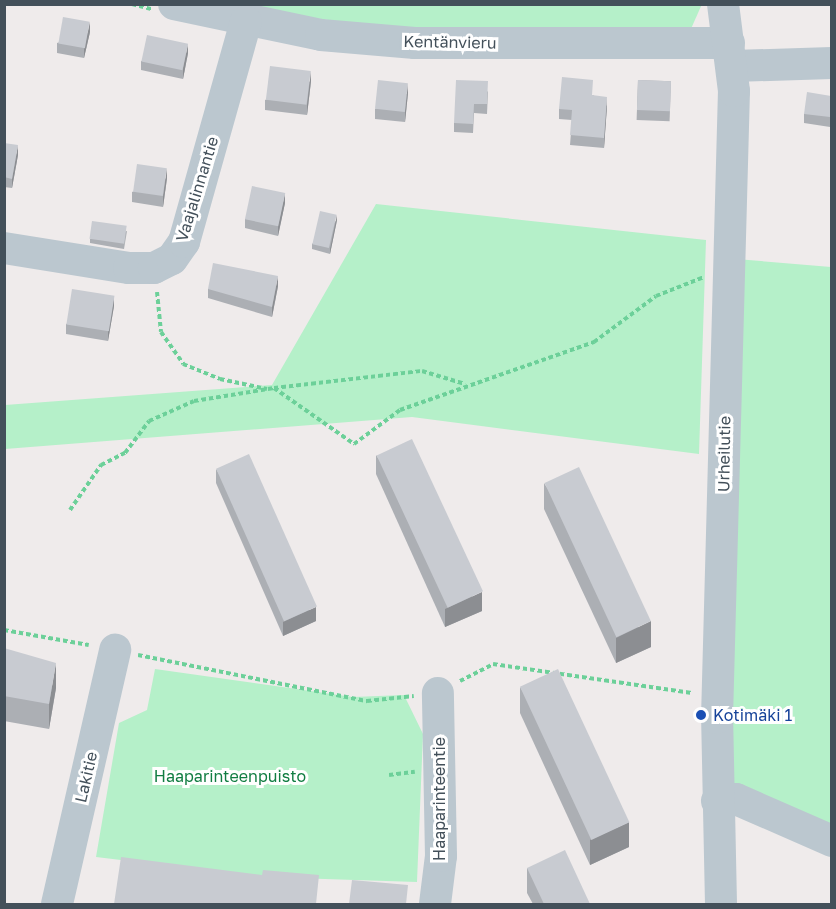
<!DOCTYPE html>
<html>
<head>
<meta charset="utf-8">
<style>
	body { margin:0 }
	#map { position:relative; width:836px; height:909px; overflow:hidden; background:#efebeb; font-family:"Golos Text",sans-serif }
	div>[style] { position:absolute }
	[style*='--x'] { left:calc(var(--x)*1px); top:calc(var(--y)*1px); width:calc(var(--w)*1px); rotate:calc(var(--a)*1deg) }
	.green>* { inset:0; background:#b5f0c9 }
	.path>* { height:4px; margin-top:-2px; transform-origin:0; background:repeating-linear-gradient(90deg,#6cd099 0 4.5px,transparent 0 7.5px) }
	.minor>* { height:32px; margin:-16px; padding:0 16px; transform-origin:16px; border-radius:16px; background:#bbc7cf }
	.wall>* { inset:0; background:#acafb4; transform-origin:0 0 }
	.shaded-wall>* { inset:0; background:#8c8e92 }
	.building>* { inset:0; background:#c8cbd1; transform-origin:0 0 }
	.dots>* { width:16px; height:16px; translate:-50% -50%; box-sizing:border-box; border:3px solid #fff; border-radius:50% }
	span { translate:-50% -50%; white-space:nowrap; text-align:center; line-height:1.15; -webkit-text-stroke:6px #fff; paint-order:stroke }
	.street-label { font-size:16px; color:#43505a }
	.transit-label { font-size:16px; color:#164399 }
	.left { translate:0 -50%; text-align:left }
	.park-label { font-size:16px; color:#117d42 }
	.frame { position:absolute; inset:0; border:6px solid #43505a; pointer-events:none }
</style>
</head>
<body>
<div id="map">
	<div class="green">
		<div style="clip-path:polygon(702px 4px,690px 31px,410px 31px,216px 5px)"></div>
		<div style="clip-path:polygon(376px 204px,706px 240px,699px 454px,412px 417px,5px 449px,5px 405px,272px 385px)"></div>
		<div style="clip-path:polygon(736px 259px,831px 267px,831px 827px,720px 783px)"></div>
		<div style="clip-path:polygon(155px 669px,353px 697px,404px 695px,423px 734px,417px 882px,263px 877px,96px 857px,119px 723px,147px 710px)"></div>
	</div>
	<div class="path">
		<div style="--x:132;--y:4;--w:20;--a:15"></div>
		<div style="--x:157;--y:292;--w:40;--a:84.3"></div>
		<div style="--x:161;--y:332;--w:39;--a:55"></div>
		<div style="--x:183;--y:364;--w:40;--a:22"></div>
		<div style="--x:220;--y:379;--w:48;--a:12"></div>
		<div style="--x:274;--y:388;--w:149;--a:-6.6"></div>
		<div style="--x:422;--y:371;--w:45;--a:16.8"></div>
		<div style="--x:70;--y:510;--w:55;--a:-55.4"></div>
		<div style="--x:101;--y:465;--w:27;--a:-27"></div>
		<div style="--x:125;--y:453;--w:40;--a:-53"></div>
		<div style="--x:149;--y:421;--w:49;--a:-24"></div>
		<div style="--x:194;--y:401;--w:81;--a:-9.2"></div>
		<div style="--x:274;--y:388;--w:98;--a:35"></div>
		<div style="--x:354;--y:444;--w:57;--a:-36.5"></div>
		<div style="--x:400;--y:410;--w:206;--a:-19.3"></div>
		<div style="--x:594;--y:342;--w:77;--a:-36.6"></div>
		<div style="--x:656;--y:296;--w:52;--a:-21.6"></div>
		<div style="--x:4;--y:630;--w:86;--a:10"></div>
		<div style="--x:138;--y:655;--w:234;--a:11.4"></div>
		<div style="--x:367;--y:701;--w:47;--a:-6.1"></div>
		<div style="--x:460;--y:681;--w:37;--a:-27"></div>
		<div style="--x:493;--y:664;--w:201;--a:8.3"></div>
		<div style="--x:389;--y:775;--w:26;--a:-7"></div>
	</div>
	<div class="minor">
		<div style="--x:174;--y:4;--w:150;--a:11.9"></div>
		<div style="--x:321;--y:35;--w:94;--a:4.9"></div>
		<div style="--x:415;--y:43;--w:314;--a:0"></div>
		<div style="--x:733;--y:66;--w:99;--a:-1.7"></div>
		<div style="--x:4;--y:248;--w:127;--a:9.1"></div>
		<div style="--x:129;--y:268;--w:25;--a:0"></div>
		<div style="--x:154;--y:268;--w:20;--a:-27"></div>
		<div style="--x:172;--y:259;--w:21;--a:-55"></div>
		<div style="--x:184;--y:242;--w:229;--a:-74.3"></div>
		<div style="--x:717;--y:801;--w:19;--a:-6"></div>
		<div style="--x:736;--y:799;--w:105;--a:23.6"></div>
		<div style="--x:57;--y:904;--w:261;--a:-77.1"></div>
		<div style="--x:435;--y:904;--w:48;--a:-82.9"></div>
		<div style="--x:441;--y:856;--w:163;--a:-91.1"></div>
		<div style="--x:721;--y:904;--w:186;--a:-91.2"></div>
		<div style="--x:717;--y:718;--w:627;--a:-88.45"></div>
		<div style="--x:734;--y:91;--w:88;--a:-97.2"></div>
	</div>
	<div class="wall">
		<div style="clip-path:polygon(90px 32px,84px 58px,57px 53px,57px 43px)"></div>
		<div style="clip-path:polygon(188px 53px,183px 79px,141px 70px,141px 61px)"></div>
		<div style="left:638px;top:80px;width:33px;height:40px;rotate:2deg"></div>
		<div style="clip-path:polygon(311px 81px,307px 115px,265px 110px,265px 100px)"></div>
		<div style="clip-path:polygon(488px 91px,487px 114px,474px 113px,473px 133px,454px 132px,454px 123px)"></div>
		<div style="clip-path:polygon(408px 93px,405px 122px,375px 119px,375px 109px)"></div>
		<div style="clip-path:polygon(593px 95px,607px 106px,604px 148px,570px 145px,572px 120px,559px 119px,559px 109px)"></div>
		<div style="clip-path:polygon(831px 96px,830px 127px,804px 123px,804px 114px)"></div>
		<div style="clip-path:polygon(4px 143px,18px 155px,12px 188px,4px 187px)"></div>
		<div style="clip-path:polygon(167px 178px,163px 207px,132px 202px,132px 192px)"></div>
		<div style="clip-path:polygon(285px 203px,278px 236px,245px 228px,245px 219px)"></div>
		<div style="clip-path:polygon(337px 220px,330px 254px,312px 249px,312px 244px)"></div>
		<div style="clip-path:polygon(127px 231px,124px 249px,90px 243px,90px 239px)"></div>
		<div style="clip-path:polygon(278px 286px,272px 317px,208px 298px,208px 289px)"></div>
		<div style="clip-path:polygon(114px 306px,108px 341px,66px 334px,66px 324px)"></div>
		<div style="clip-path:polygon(376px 455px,482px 611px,445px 627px,376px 474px)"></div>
		<div style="clip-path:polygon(216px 469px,316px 621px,283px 636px,216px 483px)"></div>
		<div style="clip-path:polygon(544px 483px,651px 647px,616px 663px,544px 509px)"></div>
		<div style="clip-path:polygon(4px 648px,56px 688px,49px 729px,4px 721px)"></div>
		<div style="clip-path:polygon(520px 687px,629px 847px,590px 865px,520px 713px)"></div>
		<div style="clip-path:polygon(527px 868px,590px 904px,533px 904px,527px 893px)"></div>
	</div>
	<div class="shaded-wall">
		<div style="clip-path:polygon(90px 22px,90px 32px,84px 58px,84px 49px)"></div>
		<div style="clip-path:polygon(188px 44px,188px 53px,183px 79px,183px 69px)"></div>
		<div style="clip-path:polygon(311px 71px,311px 81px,307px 115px,307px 105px)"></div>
		<div style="clip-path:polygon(408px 83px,408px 93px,405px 122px,405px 112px)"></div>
		<div style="clip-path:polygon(607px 97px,607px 106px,604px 148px,604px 138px)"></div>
		<div style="clip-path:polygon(831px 105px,831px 115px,830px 127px,830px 117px)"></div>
		<div style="clip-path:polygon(18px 145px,18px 155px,12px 188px,12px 179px)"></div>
		<div style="clip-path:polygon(167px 168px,167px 178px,163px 207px,163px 197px)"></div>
		<div style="clip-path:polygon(285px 193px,285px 203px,278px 236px,278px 226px)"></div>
		<div style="clip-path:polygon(337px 215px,337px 220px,330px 254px,330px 249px)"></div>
		<div style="clip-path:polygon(278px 276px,278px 286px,272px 317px,272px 307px)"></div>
		<div style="clip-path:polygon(114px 296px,114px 306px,108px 341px,108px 331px)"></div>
		<div style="clip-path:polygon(482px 592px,482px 611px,445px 627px,445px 609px)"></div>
		<div style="clip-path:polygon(316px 607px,316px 621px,283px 636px,283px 622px)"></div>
		<div style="clip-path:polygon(651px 621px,651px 647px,616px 663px,616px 638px)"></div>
		<div style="clip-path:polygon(56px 663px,56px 688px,49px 729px,49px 704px)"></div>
		<div style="clip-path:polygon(629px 822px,629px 847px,590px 865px,590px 840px)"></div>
	</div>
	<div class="building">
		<div style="left:63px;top:17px;width:27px;height:27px;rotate:10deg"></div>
		<div style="left:147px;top:35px;width:42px;height:27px;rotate:12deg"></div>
		<div style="left:270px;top:66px;width:41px;height:34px;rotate:7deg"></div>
		<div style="clip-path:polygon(562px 77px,593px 80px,592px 95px,607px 97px,604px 138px,570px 135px,572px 110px,559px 109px)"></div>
		<div style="left:378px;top:80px;width:30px;height:29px;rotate:6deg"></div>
		<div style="clip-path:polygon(456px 80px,488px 81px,487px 104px,474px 104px,473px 124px,454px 123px)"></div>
		<div style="left:638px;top:80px;width:33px;height:30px;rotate:2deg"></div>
		<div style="clip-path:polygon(807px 92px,831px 96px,831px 105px,830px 117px,804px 114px)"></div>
		<div style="clip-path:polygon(4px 143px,18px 145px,12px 179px,4px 177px)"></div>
		<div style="left:137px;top:164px;width:30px;height:28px;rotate:8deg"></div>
		<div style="left:252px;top:186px;width:34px;height:34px;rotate:12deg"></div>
		<div style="left:320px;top:211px;width:17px;height:34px;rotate:13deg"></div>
		<div style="left:92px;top:221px;width:35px;height:18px;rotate:8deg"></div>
		<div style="clip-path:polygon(213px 263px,278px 276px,272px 307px,208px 289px)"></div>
		<div style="left:72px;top:289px;width:43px;height:36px;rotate:9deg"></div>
		<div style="left:412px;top:439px;width:168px;height:39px;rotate:65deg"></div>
		<div style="left:249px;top:454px;width:167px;height:36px;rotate:66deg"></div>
		<div style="left:579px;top:467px;width:170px;height:38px;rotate:65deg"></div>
		<div style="clip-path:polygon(4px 648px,56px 663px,49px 704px,4px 696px)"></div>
		<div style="left:558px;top:669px;width:169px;height:42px;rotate:65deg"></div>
		<div style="clip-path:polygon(565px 850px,590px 904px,544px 904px,527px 868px)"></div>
		<div style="clip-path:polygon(121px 857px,262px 875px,263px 870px,319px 875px,316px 904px,114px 904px)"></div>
		<div style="clip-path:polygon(352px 880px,408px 885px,406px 904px,349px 904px)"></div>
	</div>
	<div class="dots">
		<div style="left:701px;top:715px;background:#1a4fb4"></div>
	</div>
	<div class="street-label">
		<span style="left:450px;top:42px;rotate:1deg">Kentänvieru</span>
		<span style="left:197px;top:189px;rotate:-73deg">Vaajalinnantie</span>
		<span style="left:724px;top:454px;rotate:-89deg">Urheilutie</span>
		<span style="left:86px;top:777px;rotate:-77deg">Lakitie</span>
		<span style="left:439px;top:799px;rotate:-90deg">Haaparinteentie</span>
	</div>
	<div class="transit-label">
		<span class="left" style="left:713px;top:715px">Kotimäki 1</span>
	</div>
	<div class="park-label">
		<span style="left:230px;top:776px">Haaparinteenpuisto</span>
	</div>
	<div class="frame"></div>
</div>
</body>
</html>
